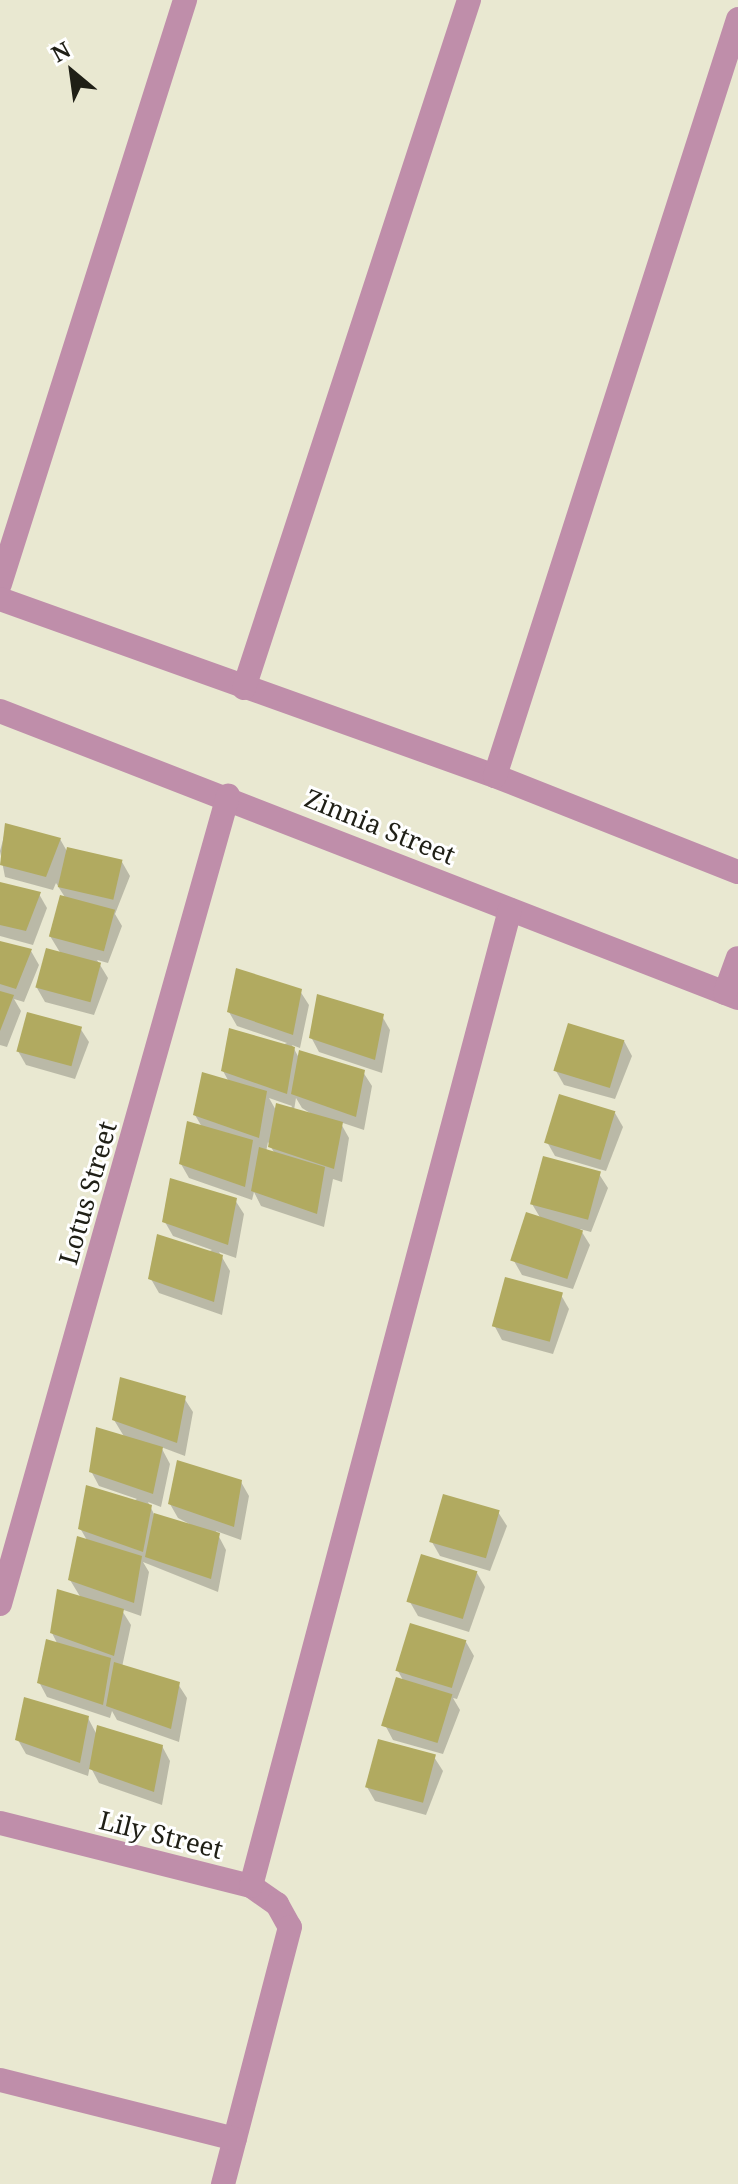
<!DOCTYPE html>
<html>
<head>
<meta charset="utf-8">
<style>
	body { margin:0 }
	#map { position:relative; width:738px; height:2184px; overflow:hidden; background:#e9e8d1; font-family:"Noto Serif",serif }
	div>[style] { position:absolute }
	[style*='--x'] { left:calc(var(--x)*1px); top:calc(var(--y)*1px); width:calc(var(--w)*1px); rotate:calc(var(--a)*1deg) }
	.shadow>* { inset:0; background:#0003 }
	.building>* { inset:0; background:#b1aa60; transform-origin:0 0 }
	.street>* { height:24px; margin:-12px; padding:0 12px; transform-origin:12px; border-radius:12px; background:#bf8eaa }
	span { translate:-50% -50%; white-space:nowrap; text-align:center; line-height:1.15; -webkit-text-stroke:6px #fff; paint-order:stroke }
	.street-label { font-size:26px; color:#1f1f16 }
	.north { position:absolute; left:32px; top:32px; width:80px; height:80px; -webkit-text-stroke:6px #fff; paint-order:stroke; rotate:331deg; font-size:22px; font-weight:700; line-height:32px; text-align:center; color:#1f1f16 }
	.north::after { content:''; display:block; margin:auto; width:28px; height:36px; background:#1f1f16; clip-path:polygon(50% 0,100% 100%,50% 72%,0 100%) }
</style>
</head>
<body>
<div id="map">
	<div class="shadow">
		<div style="clip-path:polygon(7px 825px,60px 839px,68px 853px,122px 862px,130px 876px,115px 914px,122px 926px,108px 963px,97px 960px,108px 978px,94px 1015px,45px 1002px,37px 988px,61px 954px,50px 936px,66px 899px,56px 883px,53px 890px,5px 877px,0 851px)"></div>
		<div style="clip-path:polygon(0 884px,39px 894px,47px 908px,33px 945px,0 936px)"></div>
		<div style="clip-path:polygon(0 943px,31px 951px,39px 965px,24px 1002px,14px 999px,21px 1011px,7px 1047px,0 1045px)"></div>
		<div style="clip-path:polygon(evenodd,300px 991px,309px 1005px,300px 1048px,292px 1045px,299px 1058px,363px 1072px,372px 1086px,364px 1130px,340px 1122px,349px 1138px,342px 1182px,333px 1179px,324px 1227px,261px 1206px,254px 1192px,252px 1200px,189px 1178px,181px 1164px,202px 1127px,195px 1115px,229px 1082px,223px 1071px,287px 1043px,237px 1026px,229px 1012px,300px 991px,269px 1098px,292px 1106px,290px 1110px,277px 1112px,269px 1098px,300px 991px,296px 1098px,302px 1108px,318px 1118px,294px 1110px,296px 1098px,300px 991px,268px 1142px,275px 1154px,266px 1152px,268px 1142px)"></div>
		<div style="clip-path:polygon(382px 1016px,390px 1030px,382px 1073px,319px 1052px,311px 1037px)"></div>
		<div style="clip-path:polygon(80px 1028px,89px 1042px,75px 1079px,26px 1065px,18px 1051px)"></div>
		<div style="clip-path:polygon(624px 1041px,632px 1056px,615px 1099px,564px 1085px,556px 1071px)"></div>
		<div style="clip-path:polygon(615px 1113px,623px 1127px,606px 1171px,555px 1156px,547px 1142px)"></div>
		<div style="clip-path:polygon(599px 1174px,608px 1188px,591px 1232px,580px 1229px,590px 1245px,573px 1289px,522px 1275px,514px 1261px,541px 1219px,532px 1204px)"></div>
		<div style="clip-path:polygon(235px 1200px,244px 1214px,236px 1258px,219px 1252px,230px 1271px,222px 1315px,159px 1293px,151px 1279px,212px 1250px,173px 1236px,165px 1222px)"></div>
		<div style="clip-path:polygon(561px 1295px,569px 1309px,553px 1354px,502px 1340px,494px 1325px)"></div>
		<div style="clip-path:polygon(184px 1398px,193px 1412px,185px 1456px,161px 1447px,170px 1464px,161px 1507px,148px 1502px,155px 1516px,197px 1528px,178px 1518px,170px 1504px,241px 1482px,249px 1496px,241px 1540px,216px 1531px,226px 1550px,218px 1592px,143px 1562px,149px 1572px,141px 1616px,121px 1609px,131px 1625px,122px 1667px,178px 1684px,187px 1698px,179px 1742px,117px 1720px,112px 1711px,110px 1718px,47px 1697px,39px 1682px,58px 1645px,52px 1633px,81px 1598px,70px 1580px,88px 1542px,80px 1528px,137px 1499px,99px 1486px,91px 1471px,125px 1438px,114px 1420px)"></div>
		<div style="clip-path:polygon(498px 1512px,507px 1526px,490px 1571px,440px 1556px,432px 1542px)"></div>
		<div style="clip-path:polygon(477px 1573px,485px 1587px,469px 1632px,418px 1616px,410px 1602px)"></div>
		<div style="clip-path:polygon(466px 1642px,474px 1656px,457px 1699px,453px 1698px,460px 1710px,443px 1754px,393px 1740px,385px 1725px,404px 1682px,398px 1671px)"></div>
		<div style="clip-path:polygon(88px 1718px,97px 1735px,162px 1746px,170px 1761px,162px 1805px,99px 1783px,90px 1766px,88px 1776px,26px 1754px,18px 1740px)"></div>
		<div style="clip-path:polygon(434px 1757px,443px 1771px,426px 1815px,375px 1801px,367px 1787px)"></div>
	</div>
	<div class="building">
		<div style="clip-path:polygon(5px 823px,61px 838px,46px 877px,0 865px)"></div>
		<div style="left:67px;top:847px;width:57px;height:41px;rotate:13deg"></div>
		<div style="clip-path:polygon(0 882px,41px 892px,26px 931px,0 925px)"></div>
		<div style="left:60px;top:895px;width:57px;height:43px;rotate:15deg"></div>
		<div style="clip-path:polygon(0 941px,32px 949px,16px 989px,0 984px)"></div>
		<div style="left:46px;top:948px;width:57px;height:41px;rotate:15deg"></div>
		<div style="clip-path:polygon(236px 968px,302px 989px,293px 1035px,227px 1012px)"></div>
		<div style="clip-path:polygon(0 991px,14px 995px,0 1031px)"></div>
		<div style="clip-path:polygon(317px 994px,384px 1014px,375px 1060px,309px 1038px)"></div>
		<div style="left:27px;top:1012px;width:57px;height:41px;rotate:15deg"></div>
		<div style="left:568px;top:1023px;width:59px;height:50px;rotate:17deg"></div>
		<div style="clip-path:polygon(229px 1028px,295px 1047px,287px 1094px,221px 1071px)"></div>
		<div style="clip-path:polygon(299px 1050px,365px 1070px,356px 1117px,291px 1094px)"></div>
		<div style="clip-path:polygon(202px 1072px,267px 1091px,259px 1138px,193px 1115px)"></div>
		<div style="left:559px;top:1094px;width:59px;height:51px;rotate:17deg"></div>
		<div style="clip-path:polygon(276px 1103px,343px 1122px,334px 1169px,268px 1147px)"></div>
		<div style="clip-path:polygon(187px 1121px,253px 1140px,245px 1187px,179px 1164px)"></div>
		<div style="clip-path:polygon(259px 1147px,325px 1167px,317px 1214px,251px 1191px)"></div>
		<div style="left:543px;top:1156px;width:60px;height:50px;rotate:15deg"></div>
		<div style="clip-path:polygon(170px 1178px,237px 1198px,228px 1245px,162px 1222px)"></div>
		<div style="left:526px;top:1212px;width:60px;height:51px;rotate:18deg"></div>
		<div style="clip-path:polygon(157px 1234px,223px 1255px,214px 1302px,148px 1279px)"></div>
		<div style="left:505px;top:1277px;width:60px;height:51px;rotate:15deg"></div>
		<div style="clip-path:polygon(120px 1377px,186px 1396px,177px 1443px,112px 1420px)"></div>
		<div style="clip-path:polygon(96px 1427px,163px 1447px,153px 1494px,89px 1472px)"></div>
		<div style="clip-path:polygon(177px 1460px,242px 1480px,234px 1527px,168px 1504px)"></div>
		<div style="clip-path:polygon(86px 1485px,152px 1505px,143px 1552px,78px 1529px)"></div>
		<div style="left:443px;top:1494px;width:59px;height:50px;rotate:16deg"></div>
		<div style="clip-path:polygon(154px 1513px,220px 1533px,211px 1579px,145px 1557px)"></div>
		<div style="clip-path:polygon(77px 1536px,142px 1556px,134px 1603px,68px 1580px)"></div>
		<div style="left:421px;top:1554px;width:59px;height:50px;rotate:17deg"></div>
		<div style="clip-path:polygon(57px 1589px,124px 1609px,114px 1656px,50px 1633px)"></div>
		<div style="left:410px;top:1623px;width:59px;height:50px;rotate:17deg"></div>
		<div style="clip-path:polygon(46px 1639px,111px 1658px,103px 1705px,37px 1683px)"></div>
		<div style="clip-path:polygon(114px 1662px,180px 1682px,171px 1729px,106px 1706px)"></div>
		<div style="left:396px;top:1677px;width:59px;height:51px;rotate:17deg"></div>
		<div style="clip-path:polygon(24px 1697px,89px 1716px,80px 1763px,15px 1740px)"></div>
		<div style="clip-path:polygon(97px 1725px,163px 1745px,154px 1792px,89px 1769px)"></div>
		<div style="left:378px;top:1739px;width:60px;height:50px;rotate:15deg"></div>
	</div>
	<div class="street">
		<div style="--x:0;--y:584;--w:613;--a:-72.42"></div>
		<div style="--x:0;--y:599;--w:526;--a:19.68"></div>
		<div style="--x:495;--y:776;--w:261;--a:21.6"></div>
		<div style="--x:244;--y:688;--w:724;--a:-71.89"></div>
		<div style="--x:0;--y:711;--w:792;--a:21.25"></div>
		<div style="--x:495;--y:776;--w:795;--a:-72.2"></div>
		<div style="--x:725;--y:993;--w:37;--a:-70"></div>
		<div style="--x:0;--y:1604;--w:840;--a:-74.24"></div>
		<div style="--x:0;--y:1823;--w:259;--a:14.1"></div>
		<div style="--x:251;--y:1886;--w:32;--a:35"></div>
		<div style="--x:277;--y:1904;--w:26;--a:61"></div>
		<div style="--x:290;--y:1927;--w:266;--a:104.6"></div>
		<div style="--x:251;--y:1886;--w:1010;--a:-75.14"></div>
		<div style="--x:0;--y:2080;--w:242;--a:14.1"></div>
	</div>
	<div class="street-label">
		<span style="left:380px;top:827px;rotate:22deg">Zinnia Street</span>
		<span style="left:88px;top:1193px;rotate:-74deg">Lotus Street</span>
		<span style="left:161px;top:1835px;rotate:14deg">Lily Street</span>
	</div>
	<div class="north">N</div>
</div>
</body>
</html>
